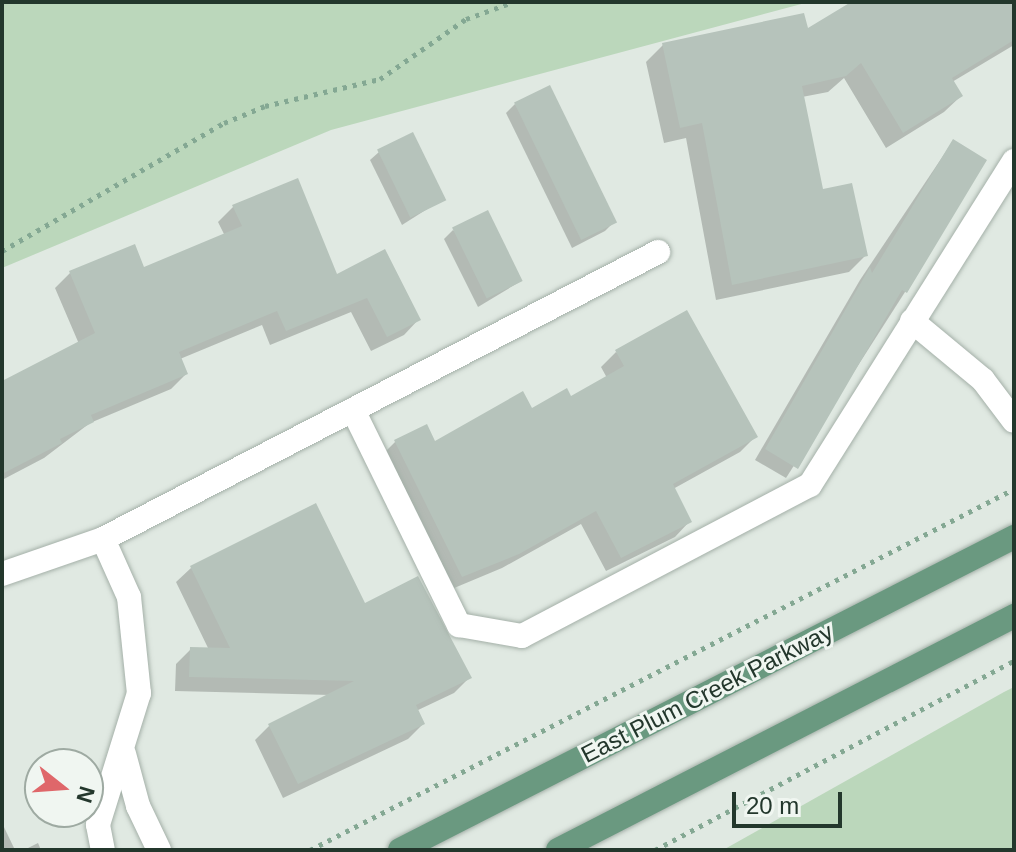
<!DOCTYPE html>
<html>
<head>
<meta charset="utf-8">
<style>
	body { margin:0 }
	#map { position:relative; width:1016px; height:852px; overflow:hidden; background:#e0e9e2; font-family:Arial,sans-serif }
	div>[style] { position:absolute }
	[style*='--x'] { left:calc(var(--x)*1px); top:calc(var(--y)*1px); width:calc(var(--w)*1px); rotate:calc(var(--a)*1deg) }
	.green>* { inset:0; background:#bbd7bb }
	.shadow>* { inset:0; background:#0003 }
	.building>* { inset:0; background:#b6c3bb; transform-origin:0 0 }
	.path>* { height:5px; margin-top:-2.5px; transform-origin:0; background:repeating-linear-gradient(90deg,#84a893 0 4px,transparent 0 10px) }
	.roads { filter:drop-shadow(0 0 2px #a4b0a8) drop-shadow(0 0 2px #a4b0a8) }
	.minor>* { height:24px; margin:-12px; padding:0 12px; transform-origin:12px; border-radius:12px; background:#fff }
	.major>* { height:24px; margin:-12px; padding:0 12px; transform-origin:12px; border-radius:12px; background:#6a9980 }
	span { translate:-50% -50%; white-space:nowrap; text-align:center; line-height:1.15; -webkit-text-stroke:6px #f0f6f1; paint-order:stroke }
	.street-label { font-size:24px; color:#23372c }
	.frame { position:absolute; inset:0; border:4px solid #23372c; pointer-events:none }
	.north { position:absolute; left:24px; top:748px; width:80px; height:80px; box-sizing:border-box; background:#f0f6f1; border:2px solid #9eaaa2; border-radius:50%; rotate:107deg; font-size:22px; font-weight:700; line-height:32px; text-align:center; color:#23372c }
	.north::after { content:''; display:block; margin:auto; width:28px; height:36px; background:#df676a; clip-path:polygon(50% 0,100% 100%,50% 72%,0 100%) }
	.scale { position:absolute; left:732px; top:792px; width:110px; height:36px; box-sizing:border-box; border:4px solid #23372c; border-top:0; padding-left:10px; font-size:24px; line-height:28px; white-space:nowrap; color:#23372c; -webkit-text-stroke:6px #f0f6f1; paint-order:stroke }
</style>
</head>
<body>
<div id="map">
	<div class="green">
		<div style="clip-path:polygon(2px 2px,809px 2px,331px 130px,2px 268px)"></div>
		<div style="clip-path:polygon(1014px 687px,1014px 850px,723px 850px,1004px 692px)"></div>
	</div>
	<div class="shadow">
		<div style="clip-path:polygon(855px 2px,1014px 2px,1014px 45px,952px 82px,961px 96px,944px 112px,886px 148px,844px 78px,828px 92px,802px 97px,821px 191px,866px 255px,849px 272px,716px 300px,686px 138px,664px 143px,646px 62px,663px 45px,806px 31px)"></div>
		<div style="clip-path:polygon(515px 104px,614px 222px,605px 231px,572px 248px,506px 113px)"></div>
		<div style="clip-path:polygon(953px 141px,905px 292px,786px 478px,755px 460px,860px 280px)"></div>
		<div style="clip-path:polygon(379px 152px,443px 199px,402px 225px,370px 160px)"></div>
		<div style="clip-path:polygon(234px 206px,336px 276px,419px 319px,404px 335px,371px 351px,351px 312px,270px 345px,262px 325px,180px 359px,186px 374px,171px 389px,90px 423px,44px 458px,2px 480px,2px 383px,79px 344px,55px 288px,70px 273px,143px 270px,225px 236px,218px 222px)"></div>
		<div style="clip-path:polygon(453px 230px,521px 281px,478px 307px,444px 239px)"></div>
		<div style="clip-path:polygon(616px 352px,755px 437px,740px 452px,673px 489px,689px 522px,675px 537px,606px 571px,581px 524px,502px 568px,447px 591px,381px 456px,396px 441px,435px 443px,570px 398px,607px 378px,601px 367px)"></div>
		<div style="clip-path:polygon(191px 568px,364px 606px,469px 678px,454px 693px,416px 711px,423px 724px,408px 739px,283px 798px,255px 740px,270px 725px,330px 695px,175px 691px,176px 664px,191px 649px,209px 650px,176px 582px)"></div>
		<div style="clip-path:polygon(2px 823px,15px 850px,2px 850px)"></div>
		<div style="clip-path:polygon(38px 843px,41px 850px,24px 850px)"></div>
	</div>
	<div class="building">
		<div style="clip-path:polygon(851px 2px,1014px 2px,1014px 40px,952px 78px,963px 96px,903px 133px,861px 63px,846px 76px,802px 86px,823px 189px,852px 183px,868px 256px,732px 285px,702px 123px,680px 128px,662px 43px,804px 13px,808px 28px)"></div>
		<div style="left:550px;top:85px;width:153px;height:40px;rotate:64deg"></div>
		<div style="left:413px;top:132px;width:76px;height:40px;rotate:64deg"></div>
		<div style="clip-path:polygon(953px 139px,987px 160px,907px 293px,902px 290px,798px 469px,765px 449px,870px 267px,872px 273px)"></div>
		<div style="clip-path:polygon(298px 178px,337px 274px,385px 249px,421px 320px,387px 337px,367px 298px,286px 331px,277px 311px,179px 352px,188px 374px,91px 415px,94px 422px,60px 439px,62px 443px,2px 474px,2px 381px,95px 333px,69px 271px,135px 244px,144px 267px,242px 226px,232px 205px)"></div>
		<div style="left:488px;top:210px;width:79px;height:40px;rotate:64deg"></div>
		<div style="clip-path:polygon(687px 310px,758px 437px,673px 484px,692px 522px,621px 558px,596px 511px,519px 554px,462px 577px,394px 440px,427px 424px,435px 441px,523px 391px,532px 408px,567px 388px,571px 396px,624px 366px,615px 350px)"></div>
		<div style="clip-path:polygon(316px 503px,365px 603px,418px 576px,472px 678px,416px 705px,425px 724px,298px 784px,268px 724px,354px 681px,189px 677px,190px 647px,230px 648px,190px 566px)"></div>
	</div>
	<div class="path">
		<div style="--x:2;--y:251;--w:256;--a:-30"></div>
		<div style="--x:224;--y:123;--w:44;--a:-22.5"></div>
		<div style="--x:265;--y:106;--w:118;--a:-13.2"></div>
		<div style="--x:380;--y:79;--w:105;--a:-34.9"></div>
		<div style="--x:466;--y:19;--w:50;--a:-19.9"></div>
		<div style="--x:310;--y:850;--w:791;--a:-27.15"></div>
		<div style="--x:655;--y:850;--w:406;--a:-27.8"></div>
	</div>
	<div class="roads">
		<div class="minor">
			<div style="--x:912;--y:321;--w:92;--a:39.7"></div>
			<div style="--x:983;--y:380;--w:51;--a:52.9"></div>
			<div style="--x:353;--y:410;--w:240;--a:63.8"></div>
			<div style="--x:459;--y:625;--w:64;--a:9.9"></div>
			<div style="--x:522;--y:636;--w:325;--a:-27.7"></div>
			<div style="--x:810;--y:485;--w:383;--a:-57.8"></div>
			<div style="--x:103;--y:539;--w:64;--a:65.9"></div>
			<div style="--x:129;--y:597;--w:97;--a:84.1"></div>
			<div style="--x:139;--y:693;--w:138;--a:107.3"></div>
			<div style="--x:98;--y:825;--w:25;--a:79"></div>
			<div style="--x:2;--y:574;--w:107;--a:-19.1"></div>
			<div style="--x:103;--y:539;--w:625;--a:-27.34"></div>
			<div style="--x:124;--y:754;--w:54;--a:74.9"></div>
			<div style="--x:138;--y:806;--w:49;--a:64.5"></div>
		</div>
		<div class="major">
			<div style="--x:400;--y:850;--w:689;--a:-27.01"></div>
			<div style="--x:558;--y:850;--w:513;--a:-27.16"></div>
		</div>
	</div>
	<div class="street-label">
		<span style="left:707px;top:693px;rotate:-27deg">East Plum Creek Parkway</span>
	</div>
	<div class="frame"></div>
	<div class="north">N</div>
	<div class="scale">20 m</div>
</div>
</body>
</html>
